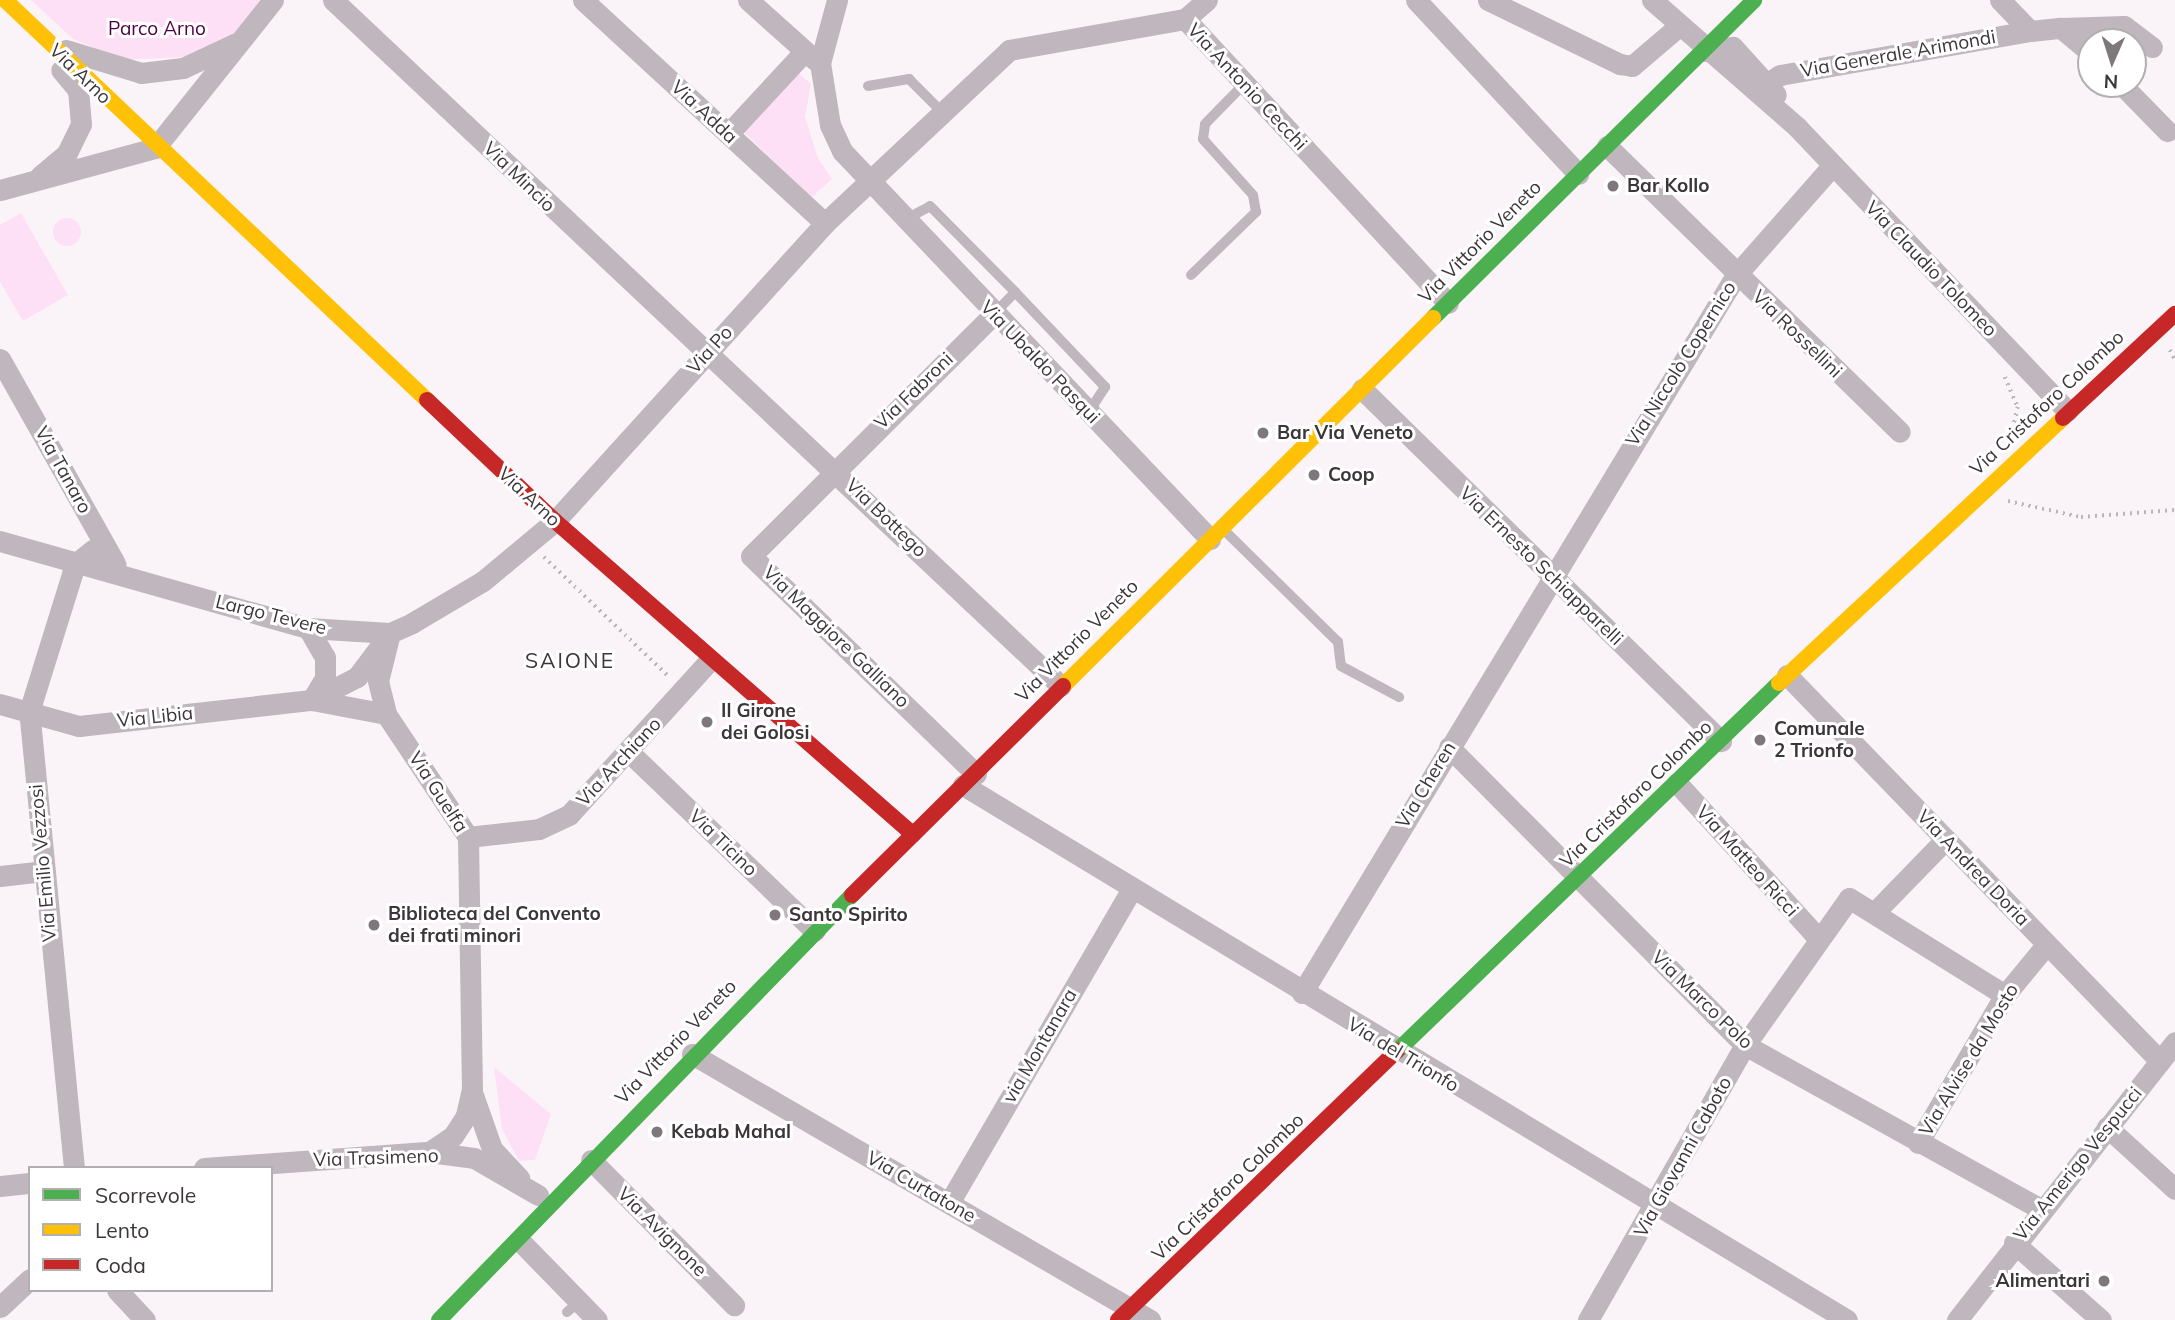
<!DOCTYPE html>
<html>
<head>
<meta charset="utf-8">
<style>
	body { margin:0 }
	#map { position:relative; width:2175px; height:1320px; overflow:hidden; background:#faf4f9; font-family:Mulish,sans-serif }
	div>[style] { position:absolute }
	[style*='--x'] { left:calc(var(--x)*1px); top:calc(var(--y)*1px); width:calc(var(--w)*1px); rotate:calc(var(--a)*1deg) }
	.green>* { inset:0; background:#fde0f6 }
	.round { border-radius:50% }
	.path>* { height:3.5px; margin-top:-1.75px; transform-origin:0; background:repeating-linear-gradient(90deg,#bdb5bb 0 2px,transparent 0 7px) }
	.lane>* { height:10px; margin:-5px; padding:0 5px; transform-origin:5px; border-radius:5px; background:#bfb7bd }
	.street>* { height:21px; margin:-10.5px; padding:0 10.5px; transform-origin:10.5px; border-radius:10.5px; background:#bfb7bd }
	.fast>* { height:16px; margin:-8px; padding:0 8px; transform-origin:8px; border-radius:8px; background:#4caf50 }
	.slow>* { height:16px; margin:-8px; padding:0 8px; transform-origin:8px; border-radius:8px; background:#ffc107 }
	.jam>* { height:16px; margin:-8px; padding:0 8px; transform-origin:8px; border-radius:8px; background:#c62828 }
	.dots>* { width:19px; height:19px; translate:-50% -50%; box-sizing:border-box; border:4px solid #fff; border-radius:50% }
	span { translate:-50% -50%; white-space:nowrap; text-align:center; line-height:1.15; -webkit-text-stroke:6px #fff; paint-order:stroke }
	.park-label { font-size:19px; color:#500045 }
	.street-label { font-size:19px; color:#3c363a }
	.poi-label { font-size:19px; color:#3c363a; font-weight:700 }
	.left { translate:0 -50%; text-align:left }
	.right { translate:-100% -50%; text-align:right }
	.neighbourhood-label { font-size:21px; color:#3c363a; letter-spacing:2px }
	.legend { position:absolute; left:28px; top:1166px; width:245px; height:126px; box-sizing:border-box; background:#fff; border:2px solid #b1afb0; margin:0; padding:9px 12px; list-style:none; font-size:21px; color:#3c363a }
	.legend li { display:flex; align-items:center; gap:14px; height:35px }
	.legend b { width:35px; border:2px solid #b1afb0 }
	.north { position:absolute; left:2077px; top:28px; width:70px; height:70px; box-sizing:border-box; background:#fff; border:2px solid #b1afb0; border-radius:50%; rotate:183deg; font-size:19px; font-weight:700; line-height:28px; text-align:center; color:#3c363a }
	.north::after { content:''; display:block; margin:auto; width:24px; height:32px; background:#7e787d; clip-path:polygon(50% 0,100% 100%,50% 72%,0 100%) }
</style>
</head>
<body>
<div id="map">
	<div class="green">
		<div style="clip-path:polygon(31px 0,266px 0,236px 34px,186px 57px,124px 60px,73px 39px)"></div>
		<div style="clip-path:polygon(791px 66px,811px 84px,805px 117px,818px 158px,832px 179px,810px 199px,742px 130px)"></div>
		<div style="clip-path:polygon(21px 213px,68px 295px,23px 321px,0 282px,0 225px)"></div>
		<div class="round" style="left:53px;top:218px;width:28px;height:28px"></div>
		<div style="clip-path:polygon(494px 1067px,551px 1114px,535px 1160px,519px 1161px,502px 1129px)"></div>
	</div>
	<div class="path">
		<div style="--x:2170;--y:350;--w:11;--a:63"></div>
		<div style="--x:2005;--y:377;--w:33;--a:67"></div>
		<div style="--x:2018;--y:407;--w:26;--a:103"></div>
		<div style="--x:2008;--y:501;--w:75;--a:12.4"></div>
		<div style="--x:2081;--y:517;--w:94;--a:-4.3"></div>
		<div style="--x:544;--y:557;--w:175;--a:43.8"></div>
	</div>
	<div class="lane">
		<div style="--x:868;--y:86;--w:42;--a:-9.7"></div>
		<div style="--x:909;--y:79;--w:48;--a:45"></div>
		<div style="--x:906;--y:219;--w:27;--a:-28"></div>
		<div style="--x:930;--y:206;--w:121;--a:45.3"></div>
		<div style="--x:1015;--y:292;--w:131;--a:46.5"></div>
		<div style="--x:1105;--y:387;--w:30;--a:123"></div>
		<div style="--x:1191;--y:275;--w:91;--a:-44.1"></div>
		<div style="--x:1256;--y:212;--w:17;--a:-100"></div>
		<div style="--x:1253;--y:195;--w:75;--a:-131.8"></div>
		<div style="--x:1203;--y:139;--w:15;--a:-82"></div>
		<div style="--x:1205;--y:124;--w:56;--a:-45.7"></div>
		<div style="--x:994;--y:314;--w:30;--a:-46"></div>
		<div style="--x:1224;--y:530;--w:160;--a:44.5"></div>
		<div style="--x:1338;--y:642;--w:24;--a:83"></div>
		<div style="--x:1341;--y:666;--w:66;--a:28.1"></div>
		<div style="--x:567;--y:1312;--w:16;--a:-40"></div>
	</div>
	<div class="street">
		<div style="--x:333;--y:0;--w:1000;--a:43.3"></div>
		<div style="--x:583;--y:0;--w:329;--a:42.7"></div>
		<div style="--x:748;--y:0;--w:90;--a:41.8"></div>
		<div style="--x:837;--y:0;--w:65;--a:105.1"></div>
		<div style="--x:820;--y:63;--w:63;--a:80.8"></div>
		<div style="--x:830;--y:125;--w:29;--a:65"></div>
		<div style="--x:842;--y:151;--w:535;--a:46.52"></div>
		<div style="--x:1416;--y:0;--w:238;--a:47"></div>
		<div style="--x:1488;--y:0;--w:147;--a:25.9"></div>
		<div style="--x:1620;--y:64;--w:12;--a:9"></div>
		<div style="--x:1632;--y:66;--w:62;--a:-40.4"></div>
		<div style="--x:1652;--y:0;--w:193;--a:41.2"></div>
		<div style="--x:1797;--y:127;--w:392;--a:46.4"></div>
		<div style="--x:2000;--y:0;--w:43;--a:45.9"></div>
		<div style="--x:1185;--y:19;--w:29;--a:-41"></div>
		<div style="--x:2061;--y:28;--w:63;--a:-1.8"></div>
		<div style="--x:2124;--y:26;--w:35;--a:37"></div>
		<div style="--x:66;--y:50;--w:78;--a:17"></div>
		<div style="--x:141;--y:73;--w:42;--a:-6.8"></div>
		<div style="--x:183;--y:68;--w:56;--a:-25.2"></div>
		<div style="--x:1703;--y:51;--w:30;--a:-8"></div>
		<div style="--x:1733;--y:47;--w:64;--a:48.1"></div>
		<div style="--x:1768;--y:83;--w:14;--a:-34"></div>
		<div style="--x:1780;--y:75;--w:254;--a:-10"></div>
		<div style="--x:2030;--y:31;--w:31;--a:-6"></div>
		<div style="--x:2061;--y:28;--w:39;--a:40"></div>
		<div style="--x:2121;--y:84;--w:66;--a:45.6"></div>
		<div style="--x:728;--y:134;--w:110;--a:-47.2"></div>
		<div style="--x:1607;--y:146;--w:409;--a:44.3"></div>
		<div style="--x:40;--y:176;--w:35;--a:-40"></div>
		<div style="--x:67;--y:153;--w:32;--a:-64"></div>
		<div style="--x:81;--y:124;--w:34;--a:-95"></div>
		<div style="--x:78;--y:90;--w:26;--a:-130"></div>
		<div style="--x:0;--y:190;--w:161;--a:-15.2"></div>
		<div style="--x:155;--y:148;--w:189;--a:-51.4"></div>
		<div style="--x:0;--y:359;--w:232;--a:60.6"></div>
		<div style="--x:1362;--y:389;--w:503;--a:44.44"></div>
		<div style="--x:0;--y:541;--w:320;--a:15.8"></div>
		<div style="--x:308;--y:628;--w:82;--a:3.5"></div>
		<div style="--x:390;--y:633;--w:24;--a:-24"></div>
		<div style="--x:412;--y:623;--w:82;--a:-30.6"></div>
		<div style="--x:483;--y:581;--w:94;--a:-39.8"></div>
		<div style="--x:555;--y:521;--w:402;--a:-47.8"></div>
		<div style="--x:825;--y:223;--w:253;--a:-43.2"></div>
		<div style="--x:1009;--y:50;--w:179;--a:-10"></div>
		<div style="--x:1185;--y:19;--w:387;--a:47.2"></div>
		<div style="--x:308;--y:628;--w:34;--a:60"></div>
		<div style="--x:325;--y:657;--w:21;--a:90"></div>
		<div style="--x:325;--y:678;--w:26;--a:121"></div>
		<div style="--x:312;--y:700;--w:75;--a:10.7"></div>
		<div style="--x:390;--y:633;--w:49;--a:104"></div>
		<div style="--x:378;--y:681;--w:34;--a:76"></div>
		<div style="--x:386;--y:714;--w:148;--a:56.3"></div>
		<div style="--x:468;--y:837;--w:252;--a:89.1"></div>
		<div style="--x:472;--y:1089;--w:28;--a:103"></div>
		<div style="--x:466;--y:1116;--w:24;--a:123"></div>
		<div style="--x:453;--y:1136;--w:29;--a:146"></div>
		<div style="--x:1787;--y:675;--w:537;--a:45.98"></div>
		<div style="--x:0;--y:704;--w:82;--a:15.6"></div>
		<div style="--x:79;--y:726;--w:234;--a:-6.4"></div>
		<div style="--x:312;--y:700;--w:51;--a:-27.1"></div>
		<div style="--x:357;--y:677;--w:39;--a:-53"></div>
		<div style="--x:1449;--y:747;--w:420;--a:45.2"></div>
		<div style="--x:1745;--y:1045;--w:338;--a:29"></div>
		<div style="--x:631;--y:754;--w:255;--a:43.9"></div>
		<div style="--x:976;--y:774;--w:313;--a:-135.9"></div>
		<div style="--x:751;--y:556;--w:343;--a:-44.9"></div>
		<div style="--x:1677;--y:783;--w:210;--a:47.7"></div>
		<div style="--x:963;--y:785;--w:1033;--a:31.18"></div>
		<div style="--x:468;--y:837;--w:71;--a:-6.4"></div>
		<div style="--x:539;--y:829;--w:33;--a:-25"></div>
		<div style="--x:569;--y:815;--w:208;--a:-47.7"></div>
		<div style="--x:0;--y:876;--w:43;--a:-6.6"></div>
		<div style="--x:1874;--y:913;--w:103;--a:-45.8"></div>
		<div style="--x:1302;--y:993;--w:839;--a:-58.85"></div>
		<div style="--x:1736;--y:275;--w:145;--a:-48.6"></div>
		<div style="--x:692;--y:1054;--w:530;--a:30.15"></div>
		<div style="--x:473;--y:1095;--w:57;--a:70.6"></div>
		<div style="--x:492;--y:1149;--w:40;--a:47"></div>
		<div style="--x:2107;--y:1127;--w:92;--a:42.4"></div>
		<div style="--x:1918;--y:1143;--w:172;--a:-59.6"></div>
		<div style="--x:2005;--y:995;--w:65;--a:-50.6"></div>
		<div style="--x:591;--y:1160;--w:204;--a:45.4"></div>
		<div style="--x:74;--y:1168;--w:458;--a:-95.6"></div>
		<div style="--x:29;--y:712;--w:155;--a:-72.7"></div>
		<div style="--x:75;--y:564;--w:23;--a:-38"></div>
		<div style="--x:93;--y:550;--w:27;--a:33"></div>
		<div style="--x:204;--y:1168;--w:226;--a:-4.1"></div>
		<div style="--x:429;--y:1152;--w:45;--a:7.6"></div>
		<div style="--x:474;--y:1158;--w:74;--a:30"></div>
		<div style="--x:0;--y:1186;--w:30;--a:-6"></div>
		<div style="--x:949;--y:1203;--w:363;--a:-59.8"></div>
		<div style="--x:520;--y:1241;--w:110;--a:45.7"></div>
		<div style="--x:2014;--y:1243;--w:116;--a:41.5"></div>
		<div style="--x:117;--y:1290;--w:41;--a:47"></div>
		<div style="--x:0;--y:1307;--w:41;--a:-43"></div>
		<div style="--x:1588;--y:1320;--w:317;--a:-60.3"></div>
		<div style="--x:1745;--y:1045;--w:180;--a:-54.7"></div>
		<div style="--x:1849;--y:898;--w:184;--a:31.9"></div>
		<div style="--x:1957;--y:1320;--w:353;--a:-51.9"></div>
	</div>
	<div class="fast">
		<div style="--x:1433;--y:318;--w:452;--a:-44.7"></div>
		<div style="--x:1397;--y:1051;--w:530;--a:-43.93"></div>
		<div style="--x:439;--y:1320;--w:593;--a:-45.82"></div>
	</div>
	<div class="slow">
		<div style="--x:5;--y:0;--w:581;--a:43.47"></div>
		<div style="--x:1779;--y:683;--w:388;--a:-43"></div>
		<div style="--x:1063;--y:686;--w:522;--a:-44.84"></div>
	</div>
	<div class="jam">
		<div style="--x:427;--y:400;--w:176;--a:43.4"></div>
		<div style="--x:555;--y:521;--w:476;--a:41.2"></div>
		<div style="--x:2063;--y:418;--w:153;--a:-42.9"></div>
		<div style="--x:852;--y:895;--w:297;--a:-44.7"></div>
		<div style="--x:1118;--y:1320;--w:388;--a:-44"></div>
	</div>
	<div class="dots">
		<div style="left:1613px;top:186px;background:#7e787d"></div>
		<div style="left:1263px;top:433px;background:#7e787d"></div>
		<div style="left:1314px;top:475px;background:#7e787d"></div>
		<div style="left:707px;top:722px;background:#7e787d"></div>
		<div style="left:1760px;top:740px;background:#7e787d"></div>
		<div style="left:775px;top:915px;background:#7e787d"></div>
		<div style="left:374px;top:925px;background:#7e787d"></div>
		<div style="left:657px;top:1132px;background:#7e787d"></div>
		<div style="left:2104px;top:1281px;background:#7e787d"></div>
	</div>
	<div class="park-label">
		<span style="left:157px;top:29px">Parco Arno</span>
	</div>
	<div class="street-label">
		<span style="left:1898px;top:54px;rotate:-10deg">Via Generale Arimondi</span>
		<span style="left:80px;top:74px;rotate:44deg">Via Arno</span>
		<span style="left:1247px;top:87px;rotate:47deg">Via Antonio Cecchi</span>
		<span style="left:704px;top:112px;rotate:43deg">Via Adda</span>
		<span style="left:519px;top:177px;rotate:44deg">Via Mincio</span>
		<span style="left:1480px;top:242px;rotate:-45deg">Via Vittorio Veneto</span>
		<span style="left:1931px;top:269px;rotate:46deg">Via Claudio Tolomeo</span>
		<span style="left:1797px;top:334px;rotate:44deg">Via Rossellini</span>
		<span style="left:710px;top:350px;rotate:-48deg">Via Po</span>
		<span style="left:1040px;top:362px;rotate:46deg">Via Ubaldo Pasqui</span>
		<span style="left:1681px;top:364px;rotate:-58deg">Via Niccolò Copernico</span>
		<span style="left:914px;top:391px;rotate:-44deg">Via Fabroni</span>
		<span style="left:2047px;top:403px;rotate:-43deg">Via Cristoforo Colombo</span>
		<span style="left:63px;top:470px;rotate:61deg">Via Tanaro</span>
		<span style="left:529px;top:497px;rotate:43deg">Via Arno</span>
		<span style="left:886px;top:518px;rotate:44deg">Via Bottego</span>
		<span style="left:1541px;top:566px;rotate:44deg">Via Ernesto Schiapparelli</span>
		<span style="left:271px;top:615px;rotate:14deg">Largo Tevere</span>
		<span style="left:836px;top:637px;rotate:44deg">Via Maggiore Galliano</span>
		<span style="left:1077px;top:641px;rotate:-45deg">Via Vittorio Veneto</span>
		<span style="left:155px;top:717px;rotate:-6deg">Via Libia</span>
		<span style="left:619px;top:762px;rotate:-47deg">Via Archiano</span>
		<span style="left:1426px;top:785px;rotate:-59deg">Via Cheren</span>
		<span style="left:438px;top:792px;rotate:57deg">Via Guelfa</span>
		<span style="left:1636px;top:794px;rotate:-44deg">Via Cristoforo Colombo</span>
		<span style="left:723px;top:843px;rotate:44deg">Via Ticino</span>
		<span style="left:1747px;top:861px;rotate:48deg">Via Matteo Ricci</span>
		<span style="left:43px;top:863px;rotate:-95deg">Via Emilio Vezzosi</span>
		<span style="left:1973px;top:868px;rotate:46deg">Via Andrea Doria</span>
		<span style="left:1702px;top:1000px;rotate:44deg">Via Marco Polo</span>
		<span style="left:676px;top:1042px;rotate:-46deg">Via Vittorio Veneto</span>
		<span style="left:1040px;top:1046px;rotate:-60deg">via Montanara</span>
		<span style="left:1403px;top:1055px;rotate:31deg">Via del Trionfo</span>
		<span style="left:1969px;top:1060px;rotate:-59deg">Via Alvise da Mosto</span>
		<span style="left:1683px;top:1157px;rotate:-61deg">Via Giovanni Caboto</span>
		<span style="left:376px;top:1158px;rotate:-2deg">Via Trasimeno</span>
		<span style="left:2078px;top:1164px;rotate:-51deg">Via Amerigo Vespucci</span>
		<span style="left:921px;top:1187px;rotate:30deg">Via Curtatone</span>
		<span style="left:1228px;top:1187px;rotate:-44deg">Via Cristoforo Colombo</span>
		<span style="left:662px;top:1232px;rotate:45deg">Via Avignone</span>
	</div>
	<div class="poi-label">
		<span class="left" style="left:1627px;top:186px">Bar Kollo</span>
		<span class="left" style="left:1277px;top:433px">Bar Via Veneto</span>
		<span class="left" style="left:1328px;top:475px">Coop</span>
		<span class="left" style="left:721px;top:722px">Il Girone<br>dei Golosi</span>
		<span class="left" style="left:1774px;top:740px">Comunale<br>2 Trionfo</span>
		<span class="left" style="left:388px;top:925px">Biblioteca del Convento<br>dei frati minori</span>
		<span class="left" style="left:789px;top:915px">Santo Spirito</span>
		<span class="left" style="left:671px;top:1132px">Kebab Mahal</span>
		<span class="right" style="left:2090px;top:1281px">Alimentari</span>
	</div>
	<div class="neighbourhood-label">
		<span style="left:570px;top:660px">SAIONE</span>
	</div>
	<ul class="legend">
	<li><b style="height:9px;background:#4caf50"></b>Scorrevole</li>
	<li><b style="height:9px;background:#ffc107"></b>Lento</li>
	<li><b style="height:9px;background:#c62828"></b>Coda</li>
	</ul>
	<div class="north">N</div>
</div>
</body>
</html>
